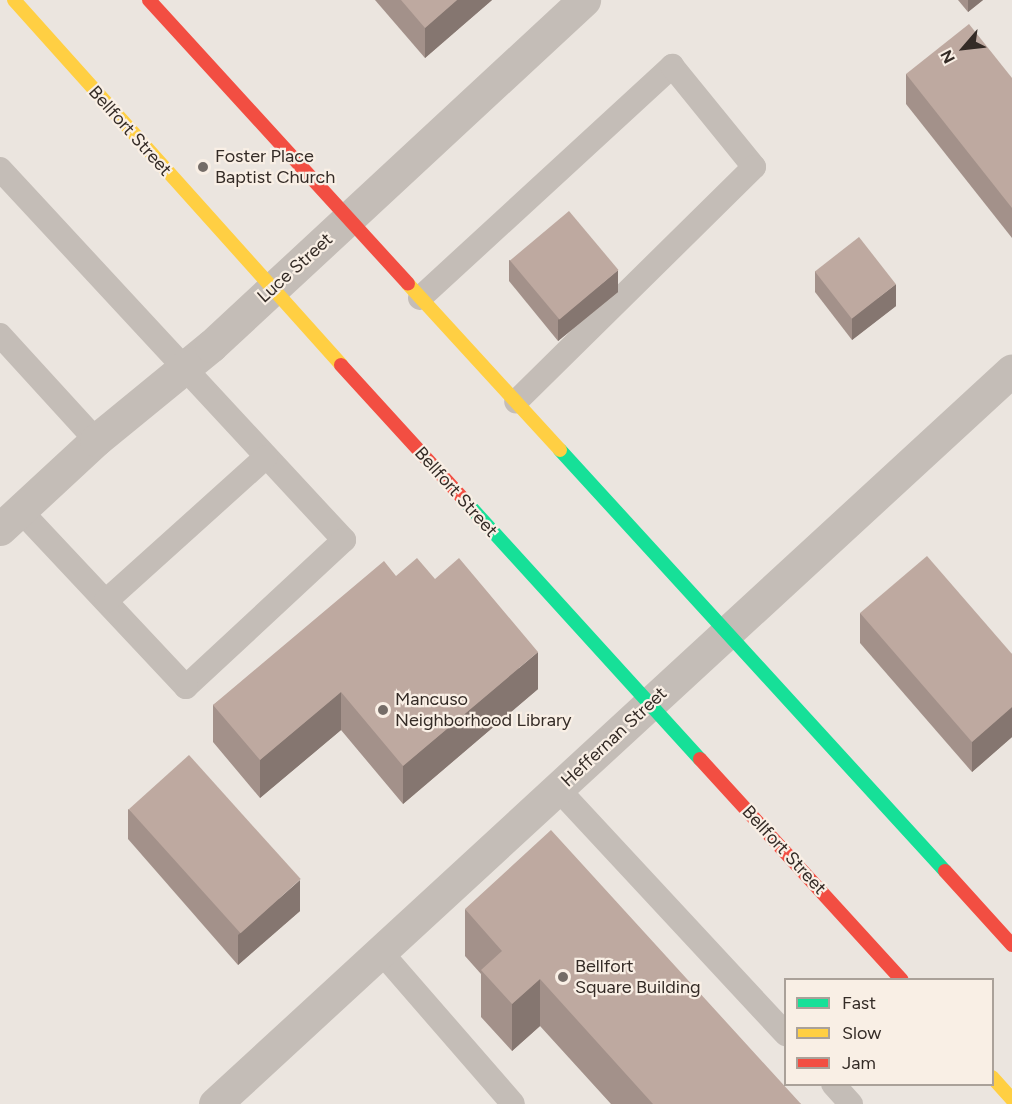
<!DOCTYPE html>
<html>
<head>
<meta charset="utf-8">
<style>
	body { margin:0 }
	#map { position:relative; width:1012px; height:1104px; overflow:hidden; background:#ebe5df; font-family:Figtree,sans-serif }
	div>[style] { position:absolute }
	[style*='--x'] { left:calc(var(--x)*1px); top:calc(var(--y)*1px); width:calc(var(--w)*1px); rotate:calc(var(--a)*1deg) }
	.lane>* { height:24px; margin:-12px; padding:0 12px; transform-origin:12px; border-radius:12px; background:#c4bdb7 }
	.street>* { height:33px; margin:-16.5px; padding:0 16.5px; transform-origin:16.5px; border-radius:16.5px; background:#c4bdb7 }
	.fast>* { height:14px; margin:-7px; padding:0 7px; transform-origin:7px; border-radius:7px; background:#16e098 }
	.slow>* { height:14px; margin:-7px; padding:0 7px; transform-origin:7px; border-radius:7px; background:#ffcf43 }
	.jam>* { height:14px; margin:-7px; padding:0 7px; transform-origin:7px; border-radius:7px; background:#f24e42 }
	.wall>* { inset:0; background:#a3918a }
	.shaded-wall>* { inset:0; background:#857670 }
	.building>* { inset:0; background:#bea9a0; transform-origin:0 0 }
	.dots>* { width:16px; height:16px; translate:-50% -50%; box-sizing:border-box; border:3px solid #f9efe5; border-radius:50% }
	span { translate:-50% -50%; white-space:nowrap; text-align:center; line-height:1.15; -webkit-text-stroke:4.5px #f9efe5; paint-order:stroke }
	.street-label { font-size:18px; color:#342b26 }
	.poi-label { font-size:18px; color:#342b26 }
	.left { translate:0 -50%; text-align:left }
	.legend { position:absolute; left:784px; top:978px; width:210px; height:108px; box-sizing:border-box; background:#f9efe5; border:2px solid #aaa199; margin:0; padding:8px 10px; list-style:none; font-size:18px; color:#342b26 }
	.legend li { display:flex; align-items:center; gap:12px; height:30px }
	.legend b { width:30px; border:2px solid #aaa199 }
	.north { position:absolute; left:934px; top:18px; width:60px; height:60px; -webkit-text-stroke:4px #f9efe5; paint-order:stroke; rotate:242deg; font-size:16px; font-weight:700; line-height:24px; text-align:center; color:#342b26 }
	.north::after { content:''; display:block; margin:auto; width:21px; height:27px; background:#342b26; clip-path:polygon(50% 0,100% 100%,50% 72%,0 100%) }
</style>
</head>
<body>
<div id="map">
	<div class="lane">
		<div style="--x:0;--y:169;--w:506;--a:47.16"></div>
		<div style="--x:344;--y:540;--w:216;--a:137.1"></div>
		<div style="--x:186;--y:687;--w:243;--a:-133.2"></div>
		<div style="--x:420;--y:298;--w:343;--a:-42.6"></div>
		<div style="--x:672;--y:66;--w:130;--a:50.9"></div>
		<div style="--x:754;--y:167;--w:334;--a:135.4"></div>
		<div style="--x:0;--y:335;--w:142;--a:47.6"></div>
		<div style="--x:106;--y:601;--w:215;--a:-42"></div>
		<div style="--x:558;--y:789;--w:335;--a:47.1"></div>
		<div style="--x:381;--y:952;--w:201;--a:49"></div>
		<div style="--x:833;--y:1084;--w:27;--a:48"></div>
	</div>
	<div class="street">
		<div style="--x:0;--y:529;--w:131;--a:-42.8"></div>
		<div style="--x:96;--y:440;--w:149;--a:-39.3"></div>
		<div style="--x:211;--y:346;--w:509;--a:-42.85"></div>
		<div style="--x:215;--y:1104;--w:1083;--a:-42.64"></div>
	</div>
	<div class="fast">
		<div style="--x:560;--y:450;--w:570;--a:47.56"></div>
		<div style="--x:466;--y:502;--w:348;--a:47.7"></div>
	</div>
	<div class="slow">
		<div style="--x:14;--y:0;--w:490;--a:48.1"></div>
		<div style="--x:408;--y:284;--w:225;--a:47.5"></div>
		<div style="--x:992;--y:1077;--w:30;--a:48"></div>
	</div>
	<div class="jam">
		<div style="--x:149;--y:0;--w:384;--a:47.6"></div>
		<div style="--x:341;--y:365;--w:185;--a:47.6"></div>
		<div style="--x:700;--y:759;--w:299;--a:47.6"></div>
		<div style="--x:945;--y:871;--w:100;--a:47.8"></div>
	</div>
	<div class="wall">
		<div style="clip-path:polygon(375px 0,492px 0,425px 58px)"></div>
		<div style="clip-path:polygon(958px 0,983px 0,968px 12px)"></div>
		<div style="clip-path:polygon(906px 74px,1012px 78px,1012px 238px,906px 104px)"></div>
		<div style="clip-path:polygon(509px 260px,618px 292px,558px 341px,509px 281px)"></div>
		<div style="clip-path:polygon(815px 271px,896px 306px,852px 340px,815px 292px)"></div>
		<div style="clip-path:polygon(396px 576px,435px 579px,538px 689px,403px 804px,341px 730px,260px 798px,213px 742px,213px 705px)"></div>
		<div style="clip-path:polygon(860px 613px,1012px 654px,1012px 737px,972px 772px,860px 643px)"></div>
		<div style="clip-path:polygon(128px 809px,300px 911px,238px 965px,128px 839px)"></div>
		<div style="clip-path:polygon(465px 909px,801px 1104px,611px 1104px,540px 1026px,512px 1051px,481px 1017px,481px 974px,465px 956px)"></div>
	</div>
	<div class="shaded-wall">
		<div style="clip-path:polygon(457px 0,492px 0,425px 58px,425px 28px)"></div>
		<div style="clip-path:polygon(968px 0,983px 0,968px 12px)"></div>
		<div style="clip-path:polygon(618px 270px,618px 292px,558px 341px,558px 320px)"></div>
		<div style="clip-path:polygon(896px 284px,896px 306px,852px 340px,852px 318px)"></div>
		<div style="clip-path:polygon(538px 652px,538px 689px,403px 804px,403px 766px)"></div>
		<div style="clip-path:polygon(341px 692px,341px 730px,260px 798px,260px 760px)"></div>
		<div style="clip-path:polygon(1012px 707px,1012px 737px,972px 772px,972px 742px)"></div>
		<div style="clip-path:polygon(300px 880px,300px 911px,238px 965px,238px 935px)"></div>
		<div style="clip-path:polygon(540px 979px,540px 1026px,512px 1051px,512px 1004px)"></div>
	</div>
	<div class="building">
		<div style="clip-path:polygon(401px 0,457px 0,425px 28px)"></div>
		<div style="clip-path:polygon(969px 24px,1012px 78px,1012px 208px,906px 74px)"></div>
		<div style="left:569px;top:211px;width:77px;height:77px;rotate:50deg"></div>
		<div style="left:859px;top:237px;width:60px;height:56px;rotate:52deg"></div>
		<div style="clip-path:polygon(927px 556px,1012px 654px,1012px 707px,972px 742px,860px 613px)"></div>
		<div style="clip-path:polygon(417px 558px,435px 579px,459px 558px,538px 652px,403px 766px,341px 692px,260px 760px,213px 705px,384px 561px,396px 576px)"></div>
		<div style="left:189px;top:755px;width:167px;height:81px;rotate:48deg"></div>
		<div style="clip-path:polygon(551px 830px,801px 1104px,653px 1104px,540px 979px,512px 1004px,481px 970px,502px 951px,465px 909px)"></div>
	</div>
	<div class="dots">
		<div style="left:203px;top:167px;background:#746c67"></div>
		<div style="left:383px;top:710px;background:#746c67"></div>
		<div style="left:563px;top:977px;background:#746c67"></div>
	</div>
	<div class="street-label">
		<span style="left:130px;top:131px;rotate:48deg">Bellfort Street</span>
		<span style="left:295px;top:268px;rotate:-42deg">Luce Street</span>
		<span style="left:456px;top:492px;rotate:48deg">Bellfort Street</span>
		<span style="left:614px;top:737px;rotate:-43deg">Heffernan Street</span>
		<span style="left:784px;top:850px;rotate:47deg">Bellfort Street</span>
	</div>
	<div class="poi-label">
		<span class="left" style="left:215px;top:167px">Foster Place<br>Baptist Church</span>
		<span class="left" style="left:395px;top:710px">Mancuso<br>Neighborhood Library</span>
		<span class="left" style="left:575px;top:977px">Bellfort<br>Square Building</span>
	</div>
	<ul class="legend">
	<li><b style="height:8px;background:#16e098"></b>Fast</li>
	<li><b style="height:8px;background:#ffcf43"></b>Slow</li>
	<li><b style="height:8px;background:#f24e42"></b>Jam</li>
	</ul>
	<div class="north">N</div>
</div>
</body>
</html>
